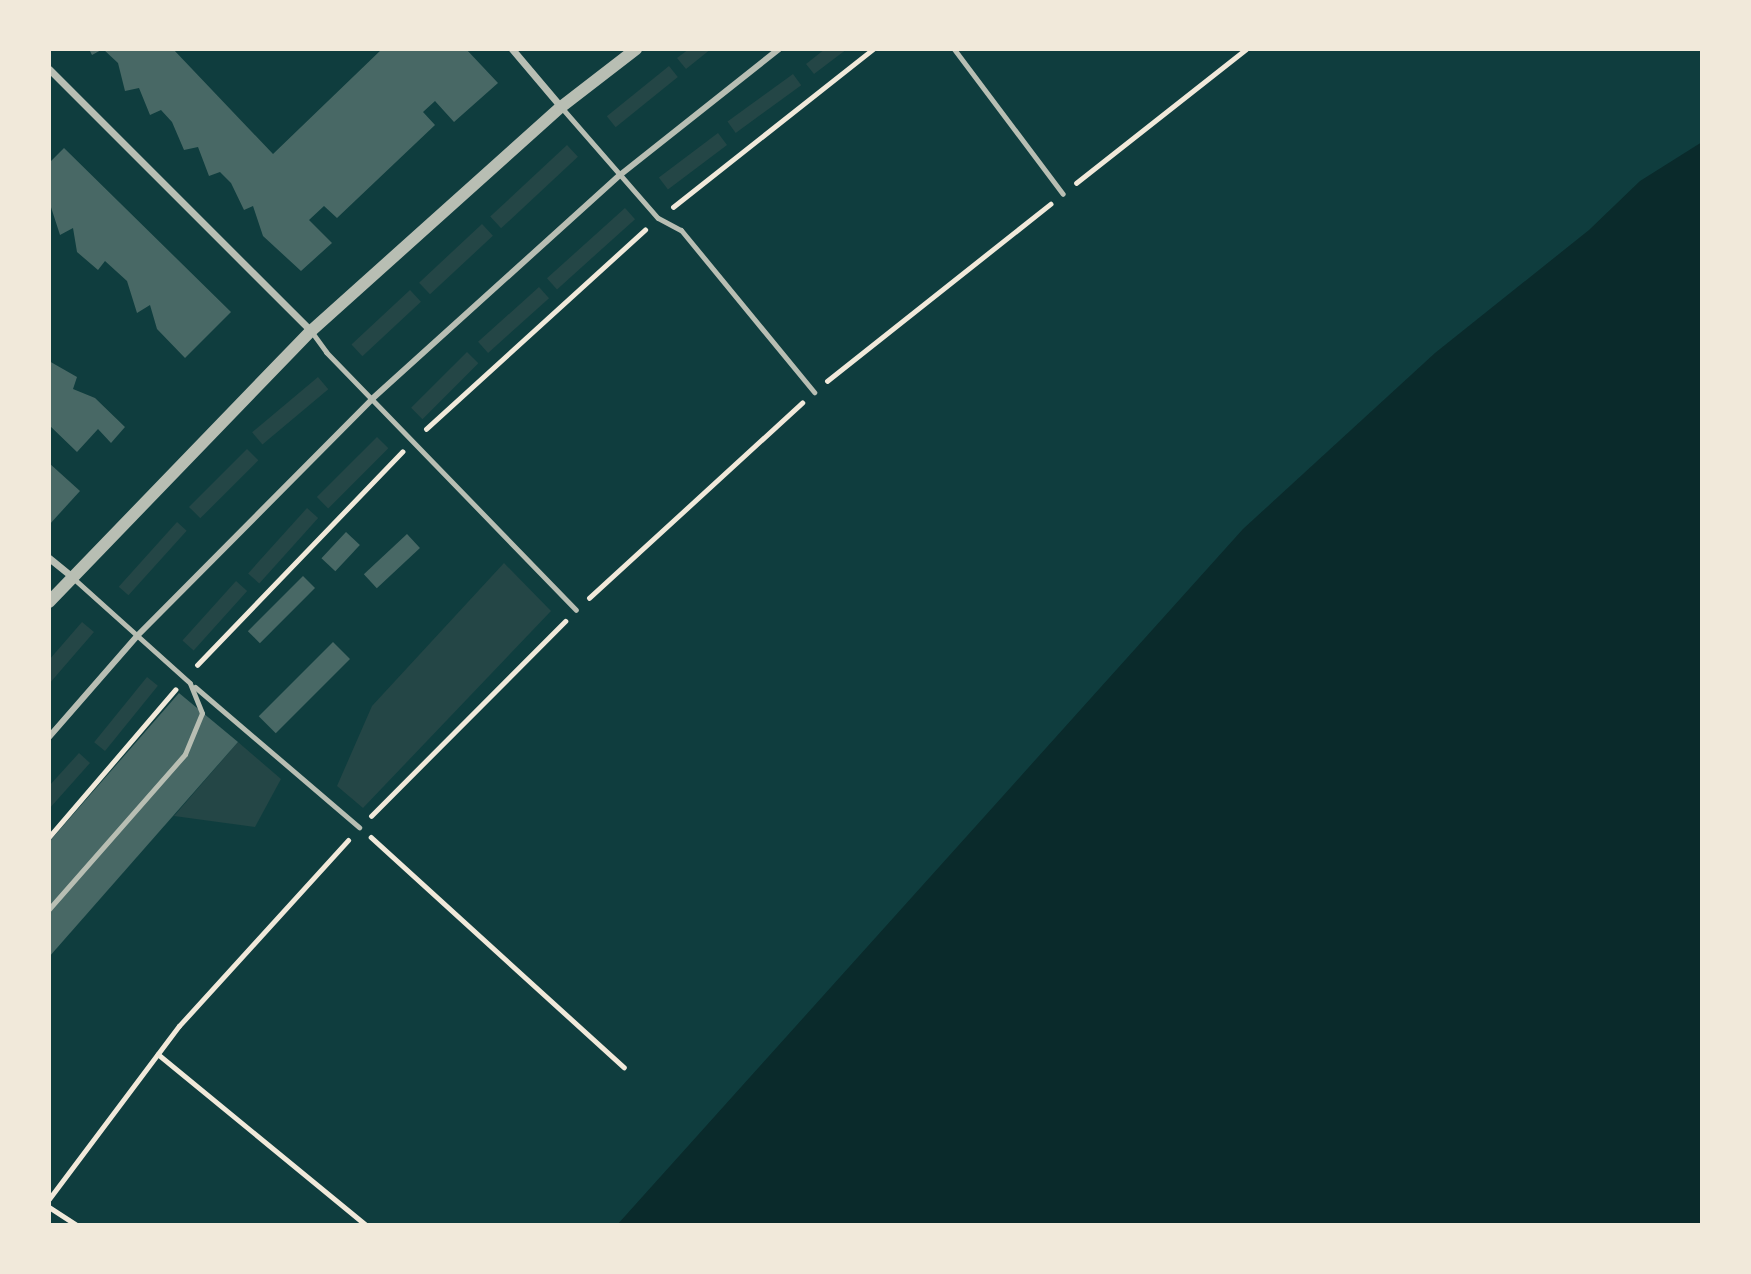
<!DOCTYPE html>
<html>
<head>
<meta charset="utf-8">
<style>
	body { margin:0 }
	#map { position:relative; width:1751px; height:1274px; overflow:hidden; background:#0f3d3e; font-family:Signika,sans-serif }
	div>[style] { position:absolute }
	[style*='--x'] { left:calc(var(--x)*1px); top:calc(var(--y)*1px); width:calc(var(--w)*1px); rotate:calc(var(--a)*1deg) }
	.green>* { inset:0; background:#244646; transform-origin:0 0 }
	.water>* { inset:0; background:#0a2a2b }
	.building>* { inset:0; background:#486865; transform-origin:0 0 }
	.path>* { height:4.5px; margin:-2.25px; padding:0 2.25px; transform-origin:2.25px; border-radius:2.25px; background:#f1e9da }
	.service>* { height:5px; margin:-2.5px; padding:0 2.5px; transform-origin:2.5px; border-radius:2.5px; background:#b8beb3 }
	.pedestrian>* { height:6px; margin:-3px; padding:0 3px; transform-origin:3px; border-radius:3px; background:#b8beb3 }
	.minor>* { height:7px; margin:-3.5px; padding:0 3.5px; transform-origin:3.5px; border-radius:3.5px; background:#b8beb3 }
	.tertiary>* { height:12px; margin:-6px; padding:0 6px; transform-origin:6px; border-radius:6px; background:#b8beb3 }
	span { translate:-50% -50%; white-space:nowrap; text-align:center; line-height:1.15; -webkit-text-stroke:6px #f1e9da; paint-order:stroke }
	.frame { position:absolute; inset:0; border:51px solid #f1e9da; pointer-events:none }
</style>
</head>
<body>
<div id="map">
	<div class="green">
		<div style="clip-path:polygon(689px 49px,711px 49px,686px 69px,677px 58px)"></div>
		<div style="clip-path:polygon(825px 49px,847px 49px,814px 74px,806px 64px)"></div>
		<div style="left:669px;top:66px;width:14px;height:80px;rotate:51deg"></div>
		<div style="left:793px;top:74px;width:14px;height:81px;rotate:54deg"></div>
		<div style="left:718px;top:133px;width:15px;height:74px;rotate:53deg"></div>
		<div style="left:567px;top:145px;width:16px;height:105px;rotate:47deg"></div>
		<div style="left:625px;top:208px;width:15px;height:105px;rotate:48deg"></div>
		<div style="left:482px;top:224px;width:16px;height:86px;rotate:47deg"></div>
		<div style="left:539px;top:287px;width:15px;height:82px;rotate:48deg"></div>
		<div style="left:410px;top:290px;width:16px;height:80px;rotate:47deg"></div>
		<div style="left:467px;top:352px;width:16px;height:79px;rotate:45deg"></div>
		<div style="left:318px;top:377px;width:16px;height:86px;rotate:50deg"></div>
		<div style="left:377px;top:437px;width:16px;height:85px;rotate:45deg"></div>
		<div style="left:247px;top:449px;width:16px;height:82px;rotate:45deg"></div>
		<div style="left:307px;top:508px;width:15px;height:88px;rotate:42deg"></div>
		<div style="left:177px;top:522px;width:13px;height:87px;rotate:42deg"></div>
		<div style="clip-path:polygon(504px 563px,551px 611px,363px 808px,337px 786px,372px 706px)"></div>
		<div style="left:236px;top:581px;width:15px;height:80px;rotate:42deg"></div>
		<div style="clip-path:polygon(82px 622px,94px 632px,49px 684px,49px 660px)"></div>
		<div style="left:147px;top:677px;width:14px;height:84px;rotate:39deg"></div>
		<div style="clip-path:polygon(238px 742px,281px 779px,255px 827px,174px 816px)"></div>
		<div style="clip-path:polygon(79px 753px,90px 763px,49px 809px,49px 786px)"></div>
	</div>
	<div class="water">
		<div style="clip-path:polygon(1702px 142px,1702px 1225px,617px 1225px,1243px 529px,1435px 353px,1589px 230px,1640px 181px)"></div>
	</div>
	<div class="building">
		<div style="clip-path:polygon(89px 49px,173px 49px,273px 154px,382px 49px,466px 49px,498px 83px,454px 122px,435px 101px,423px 112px,435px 125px,337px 218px,324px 206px,309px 220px,332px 243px,301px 271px,263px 236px,253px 206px,244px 210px,231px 183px,220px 172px,209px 176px,198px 147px,184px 150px,172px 122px,161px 110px,150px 115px,139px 88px,125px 91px,118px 63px,103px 49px,92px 55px)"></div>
		<div style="clip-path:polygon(64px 148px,231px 312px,185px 358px,157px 329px,150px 305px,137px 313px,127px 281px,105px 261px,98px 270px,77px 252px,73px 228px,60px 235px,49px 201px,49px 163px)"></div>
		<div style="clip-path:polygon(49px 361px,77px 377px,73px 389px,95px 398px,125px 427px,111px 443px,98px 429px,77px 452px,49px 425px)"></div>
		<div style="clip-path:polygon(49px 463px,80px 491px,49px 525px)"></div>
		<div style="left:346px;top:532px;width:19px;height:36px;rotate:43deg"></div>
		<div style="left:407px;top:534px;width:19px;height:59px;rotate:47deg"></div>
		<div style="left:303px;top:576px;width:17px;height:78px;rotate:45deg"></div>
		<div style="left:333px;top:642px;width:24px;height:105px;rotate:45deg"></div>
		<div style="clip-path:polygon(179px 693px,238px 742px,49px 957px,49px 842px)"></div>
	</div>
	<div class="path">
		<div style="--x:1076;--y:183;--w:216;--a:-38.2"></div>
		<div style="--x:673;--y:207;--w:255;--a:-38.3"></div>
		<div style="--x:827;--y:381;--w:285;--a:-38.4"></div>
		<div style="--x:426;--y:429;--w:296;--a:-42.3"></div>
		<div style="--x:589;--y:598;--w:289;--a:-42.5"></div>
		<div style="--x:197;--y:665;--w:296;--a:-46.1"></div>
		<div style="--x:371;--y:816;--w:275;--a:-45.1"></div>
		<div style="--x:49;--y:837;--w:194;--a:-49.4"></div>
		<div style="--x:371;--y:837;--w:342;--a:42.3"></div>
		<div style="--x:158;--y:1054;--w:269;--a:39.4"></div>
		<div style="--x:49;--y:1199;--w:216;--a:-53.1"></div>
		<div style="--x:179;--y:1026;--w:251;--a:-47.7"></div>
		<div style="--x:49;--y:1207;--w:33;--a:33"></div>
	</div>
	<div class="service">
		<div style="--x:954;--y:49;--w:181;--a:53.1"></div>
		<div style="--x:561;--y:107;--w:147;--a:48.9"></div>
		<div style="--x:658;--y:218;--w:26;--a:28"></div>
		<div style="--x:681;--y:230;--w:210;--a:50.6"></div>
		<div style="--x:311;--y:331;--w:26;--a:54"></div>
		<div style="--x:326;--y:352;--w:359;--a:45.9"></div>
		<div style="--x:195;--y:687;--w:216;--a:40.5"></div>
		<div style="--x:49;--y:909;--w:206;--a:-48.7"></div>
		<div style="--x:185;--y:754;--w:44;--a:-67.5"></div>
		<div style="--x:202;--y:713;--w:32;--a:-112"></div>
		<div style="--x:190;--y:683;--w:157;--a:-138.1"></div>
	</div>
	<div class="pedestrian">
		<div style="--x:49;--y:737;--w:134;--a:-48.9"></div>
		<div style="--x:137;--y:636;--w:334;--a:-45.2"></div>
		<div style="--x:372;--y:399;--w:334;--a:-42.1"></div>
		<div style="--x:620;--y:175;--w:203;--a:-38.4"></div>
	</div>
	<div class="minor">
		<div style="--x:512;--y:49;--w:76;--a:49.8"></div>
		<div style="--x:49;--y:69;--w:371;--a:45"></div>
		<div style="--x:49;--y:558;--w:28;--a:39"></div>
	</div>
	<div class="tertiary">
		<div style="--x:49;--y:602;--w:377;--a:-46"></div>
		<div style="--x:311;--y:331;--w:336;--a:-41.9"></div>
		<div style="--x:561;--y:107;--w:95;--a:-37.7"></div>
	</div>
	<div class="frame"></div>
</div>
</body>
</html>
